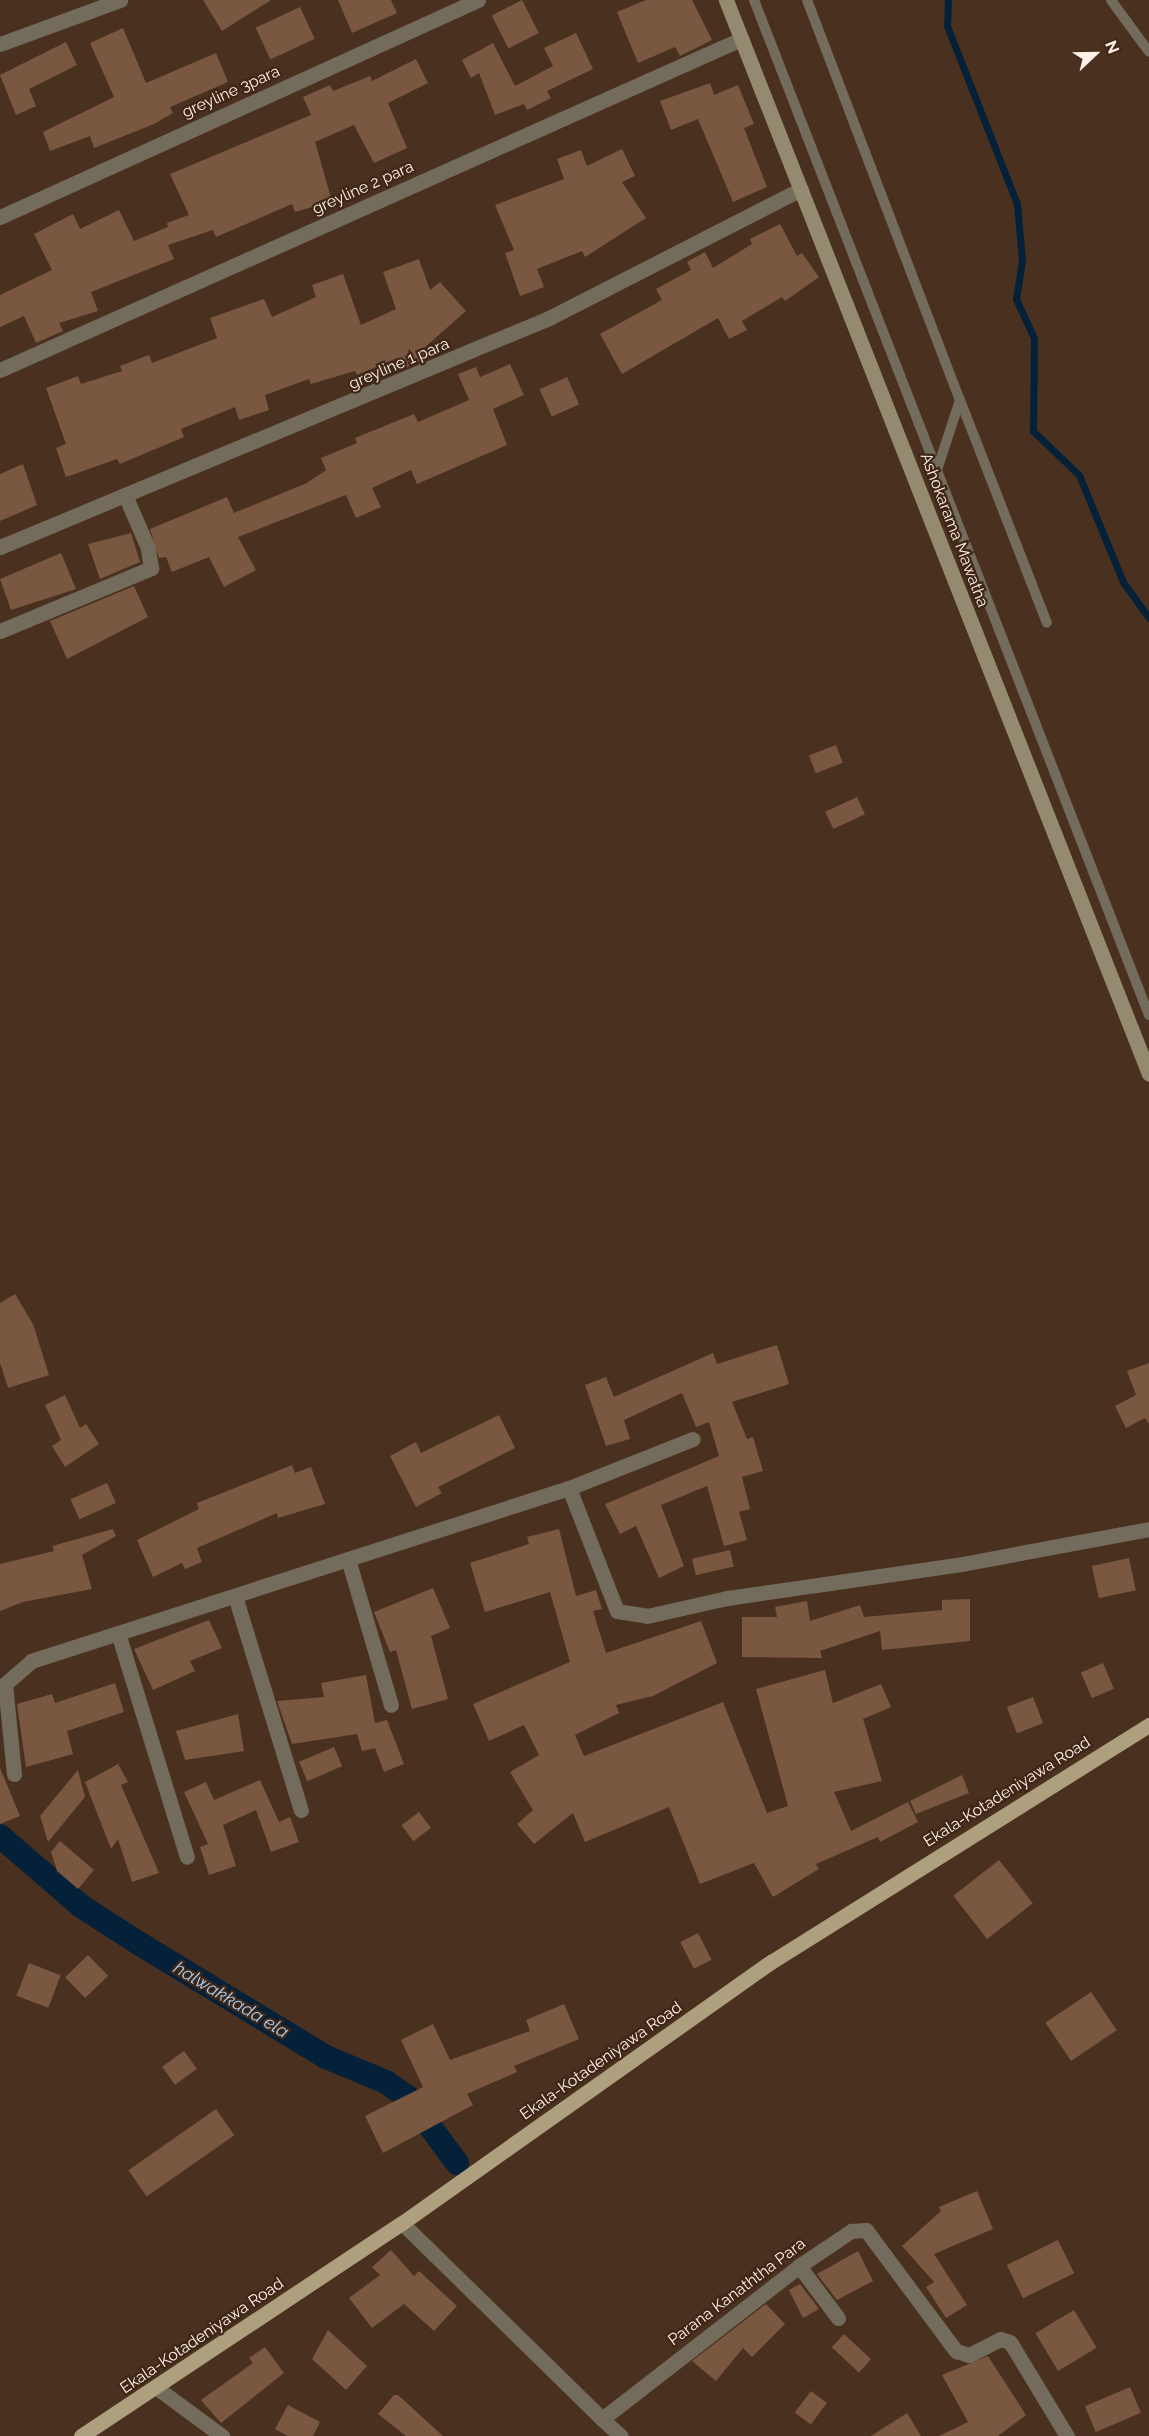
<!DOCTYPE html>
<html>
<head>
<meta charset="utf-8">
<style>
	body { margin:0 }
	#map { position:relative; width:1149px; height:2436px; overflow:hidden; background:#4a301f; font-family:Raleway,sans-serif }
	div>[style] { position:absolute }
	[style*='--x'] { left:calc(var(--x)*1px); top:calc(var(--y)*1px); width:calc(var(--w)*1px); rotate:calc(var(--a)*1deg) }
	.stream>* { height:7px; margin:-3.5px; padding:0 3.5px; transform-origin:3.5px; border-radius:3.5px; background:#042139 }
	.canal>* { height:24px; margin:-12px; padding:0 12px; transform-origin:12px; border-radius:12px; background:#042139 }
	.building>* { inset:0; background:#7a5740; transform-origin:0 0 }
	.lane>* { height:10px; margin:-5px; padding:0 5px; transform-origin:5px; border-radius:5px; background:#736c5c }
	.street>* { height:15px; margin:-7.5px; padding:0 7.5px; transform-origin:7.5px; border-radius:7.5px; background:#736c5c }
	.secondary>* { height:15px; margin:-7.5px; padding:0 7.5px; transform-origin:7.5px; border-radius:7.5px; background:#948a6f }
	.primary>* { height:15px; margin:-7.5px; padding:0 7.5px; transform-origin:7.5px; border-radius:7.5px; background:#aea07e }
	span { translate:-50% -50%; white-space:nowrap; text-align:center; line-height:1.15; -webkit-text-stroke:4.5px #3f2615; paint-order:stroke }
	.street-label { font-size:16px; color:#fff1e9 }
	.water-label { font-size:18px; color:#a6cff7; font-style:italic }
	.north { position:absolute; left:1065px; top:24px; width:60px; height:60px; -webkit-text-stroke:4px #3f2615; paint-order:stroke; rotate:68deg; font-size:16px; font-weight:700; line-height:24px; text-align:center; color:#fff1e9 }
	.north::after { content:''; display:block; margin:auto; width:21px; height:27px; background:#fff1e9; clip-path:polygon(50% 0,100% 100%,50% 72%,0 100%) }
</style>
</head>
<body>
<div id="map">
	<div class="stream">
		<div style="--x:948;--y:0;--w:26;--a:92"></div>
		<div style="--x:947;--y:26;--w:191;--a:68.5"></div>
		<div style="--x:1017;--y:204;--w:57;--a:85"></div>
		<div style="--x:1022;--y:261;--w:38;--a:99"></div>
		<div style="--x:1016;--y:299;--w:43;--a:65.2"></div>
		<div style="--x:1034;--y:338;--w:93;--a:90.6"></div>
		<div style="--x:1033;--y:431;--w:64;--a:43.7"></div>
		<div style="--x:1079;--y:475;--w:116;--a:67.6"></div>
		<div style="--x:1123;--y:582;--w:44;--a:54.2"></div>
	</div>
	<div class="canal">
		<div style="--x:0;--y:1836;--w:107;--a:40.8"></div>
		<div style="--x:81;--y:1906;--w:70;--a:32.8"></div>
		<div style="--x:140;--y:1944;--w:218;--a:31.3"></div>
		<div style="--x:326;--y:2057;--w:65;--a:22.6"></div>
		<div style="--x:386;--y:2082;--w:28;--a:35"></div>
		<div style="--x:409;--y:2098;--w:81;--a:53.6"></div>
	</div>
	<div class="building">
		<div style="clip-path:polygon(203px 0,271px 0,222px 31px)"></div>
		<div style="clip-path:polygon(338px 0,391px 0,397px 13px,352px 33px)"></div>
		<div style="left:522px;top:0;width:37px;height:34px;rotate:63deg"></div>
		<div style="clip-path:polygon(646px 0,692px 0,712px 40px,680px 56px,675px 47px,638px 63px,617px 12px)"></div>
		<div style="left:300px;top:7px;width:35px;height:49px;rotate:65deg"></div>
		<div style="clip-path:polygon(123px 28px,146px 83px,216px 53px,228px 82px,170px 107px,173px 113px,154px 124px,94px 148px,90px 136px,50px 151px,43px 132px,114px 97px,90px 43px)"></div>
		<div style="clip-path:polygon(576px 33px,593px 69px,547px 91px,551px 98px,527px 110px,524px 104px,495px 115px,479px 73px,471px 78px,462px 60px,493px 43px,515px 86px,553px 66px,544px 48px)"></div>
		<div style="clip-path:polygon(66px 42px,77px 65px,29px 89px,36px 106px,16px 115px,0 75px)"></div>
		<div style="clip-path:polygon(416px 59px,428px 83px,388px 103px,407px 148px,374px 163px,354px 125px,315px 142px,332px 201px,295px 212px,292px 204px,216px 237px,213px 230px,168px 245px,174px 259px,91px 292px,98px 311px,59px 323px,63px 331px,36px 343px,24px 316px,0 327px,0 295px,52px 270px,34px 234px,73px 214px,80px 229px,119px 210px,134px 241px,168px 227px,167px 223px,189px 215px,170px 174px,311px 115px,303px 97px,330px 85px,333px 91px,370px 76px,372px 81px)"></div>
		<div style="clip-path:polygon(710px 83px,714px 95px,738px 85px,754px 124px,744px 128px,767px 187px,733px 202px,698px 119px,671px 130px,660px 101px)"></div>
		<div style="clip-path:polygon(622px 149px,635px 176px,622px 182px,646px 218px,585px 257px,582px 251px,537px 269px,544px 287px,520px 296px,505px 253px,514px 250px,495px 205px,564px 179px,557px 159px,581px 150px,587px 166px)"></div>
		<div style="clip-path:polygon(780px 224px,797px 256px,802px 253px,819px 277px,785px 301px,782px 297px,742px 321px,747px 330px,729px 339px,718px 318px,622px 374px,600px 334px,662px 300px,656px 289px,691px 270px,687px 262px,705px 252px,713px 268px,752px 244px,750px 239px)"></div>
		<div style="clip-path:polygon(419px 259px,430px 290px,440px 282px,466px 311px,424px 348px,428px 358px,402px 369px,397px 358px,357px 375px,355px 371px,311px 384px,309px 379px,265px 395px,269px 410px,239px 420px,235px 407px,181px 429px,184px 437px,120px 464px,117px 459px,66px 477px,56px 448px,66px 444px,46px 388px,78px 376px,81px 384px,122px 371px,120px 366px,149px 355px,152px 363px,217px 338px,210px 318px,264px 299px,272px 317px,316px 297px,312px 285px,343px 274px,361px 325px,396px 309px,383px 272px)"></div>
		<div style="clip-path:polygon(510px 364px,524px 395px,493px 409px,507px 445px,417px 484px,411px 470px,372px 488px,381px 507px,356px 518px,346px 495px,238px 537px,256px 570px,224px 587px,209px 557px,172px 572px,166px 557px,159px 558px,150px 529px,227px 497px,234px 513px,307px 483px,326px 470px,321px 458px,357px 443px,355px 438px,414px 414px,418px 422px,469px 400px,458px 374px,476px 367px,480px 377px)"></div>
		<div style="left:567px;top:377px;width:30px;height:30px;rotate:66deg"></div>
		<div style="clip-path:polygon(23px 464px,37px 505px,0 521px,0 474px)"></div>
		<div style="clip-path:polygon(131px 533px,140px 562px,100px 579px,88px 544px)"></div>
		<div style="clip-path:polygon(61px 553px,76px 589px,11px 610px,0 579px)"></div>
		<div style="clip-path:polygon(134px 586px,148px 617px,67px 659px,50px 621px)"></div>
		<div style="left:836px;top:745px;width:19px;height:29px;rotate:69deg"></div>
		<div style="left:857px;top:797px;width:19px;height:35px;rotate:65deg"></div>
		<div style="clip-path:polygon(15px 1294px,33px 1324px,49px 1375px,8px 1388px,0 1363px,0 1303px)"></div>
		<div style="clip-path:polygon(777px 1345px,789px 1384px,732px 1402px,747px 1439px,753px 1437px,763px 1471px,742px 1477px,750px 1509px,739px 1512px,747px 1540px,724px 1546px,707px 1486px,661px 1505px,684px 1566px,659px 1578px,636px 1526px,620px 1534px,605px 1504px,719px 1456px,709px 1422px,696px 1427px,682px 1393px,624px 1420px,630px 1439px,606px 1446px,585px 1385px,606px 1377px,614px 1397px,713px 1353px,717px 1364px)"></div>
		<div style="clip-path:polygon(1149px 1363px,1149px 1424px,1145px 1418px,1126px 1428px,1115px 1406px,1136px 1395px,1127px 1371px)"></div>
		<div style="clip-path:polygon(65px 1395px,80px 1428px,86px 1424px,99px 1444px,65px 1467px,52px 1446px,61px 1440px,45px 1405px)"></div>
		<div style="clip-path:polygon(499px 1415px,515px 1448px,438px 1487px,442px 1493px,416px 1507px,390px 1456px,416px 1442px,421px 1453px)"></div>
		<div style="clip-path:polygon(292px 1465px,295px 1473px,311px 1467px,325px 1504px,278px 1518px,277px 1513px,197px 1548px,202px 1562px,185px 1569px,182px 1563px,153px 1577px,137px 1540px,199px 1509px,197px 1503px)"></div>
		<div style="left:107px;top:1483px;width:22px;height:40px;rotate:66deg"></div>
		<div style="clip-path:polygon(113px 1529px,116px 1536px,82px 1555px,92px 1589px,23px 1602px,0 1611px,0 1564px,54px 1551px,52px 1546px)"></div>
		<div style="clip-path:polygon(559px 1529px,576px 1596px,596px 1590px,602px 1609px,593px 1611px,606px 1653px,701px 1621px,717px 1663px,653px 1696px,616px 1705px,619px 1713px,575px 1735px,584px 1756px,723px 1702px,767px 1813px,788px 1806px,756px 1689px,825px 1670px,833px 1703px,881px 1684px,891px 1707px,863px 1719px,882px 1781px,834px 1792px,851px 1831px,908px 1802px,918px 1822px,880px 1842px,878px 1837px,816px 1864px,819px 1869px,773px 1897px,754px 1863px,700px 1884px,669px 1807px,585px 1842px,573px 1813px,534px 1844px,517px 1824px,533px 1810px,510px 1772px,539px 1755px,524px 1725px,489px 1741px,473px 1704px,570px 1662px,550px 1592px,485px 1612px,470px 1563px,529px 1544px,527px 1537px)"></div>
		<div style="left:730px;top:1550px;width:17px;height:39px;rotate:77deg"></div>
		<div style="left:1129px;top:1558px;width:33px;height:38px;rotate:78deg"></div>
		<div style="clip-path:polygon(433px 1588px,450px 1628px,431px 1636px,448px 1699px,412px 1709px,396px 1650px,390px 1652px,374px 1612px)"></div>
		<div style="clip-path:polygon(970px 1599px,970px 1641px,882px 1650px,880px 1631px,820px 1651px,822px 1658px,742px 1657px,742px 1617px,777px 1617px,775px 1607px,807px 1601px,810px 1621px,860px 1605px,864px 1617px,942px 1610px,942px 1600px)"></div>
		<div style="clip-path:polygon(209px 1620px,222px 1648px,190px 1661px,195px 1671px,153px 1690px,134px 1649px)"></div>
		<div style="left:1103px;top:1663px;width:28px;height:24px;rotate:67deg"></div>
		<div style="clip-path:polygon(366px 1675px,375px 1723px,387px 1720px,404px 1764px,384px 1772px,375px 1748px,362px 1751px,357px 1734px,292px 1744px,277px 1701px,324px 1697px,321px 1683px)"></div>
		<div style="clip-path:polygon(115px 1683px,124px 1712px,67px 1731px,73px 1754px,26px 1767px,17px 1704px,52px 1694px,55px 1703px)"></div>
		<div style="left:1033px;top:1697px;width:28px;height:28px;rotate:69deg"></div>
		<div style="clip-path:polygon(238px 1714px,244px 1751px,185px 1760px,176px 1731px)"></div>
		<div style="left:334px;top:1747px;width:21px;height:38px;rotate:67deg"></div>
		<div style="clip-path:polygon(118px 1764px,128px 1782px,121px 1785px,159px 1873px,132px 1882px,118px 1839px,111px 1849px,85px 1782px)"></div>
		<div style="clip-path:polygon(0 1768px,20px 1816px,0 1824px)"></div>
		<div style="clip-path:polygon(78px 1770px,85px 1797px,48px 1842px,40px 1816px)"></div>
		<div style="clip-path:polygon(962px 1775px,969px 1793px,916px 1814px,910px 1801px)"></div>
		<div style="clip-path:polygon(260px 1780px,279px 1822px,290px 1817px,299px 1842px,271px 1852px,256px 1810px,223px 1825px,236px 1866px,209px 1875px,200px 1847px,208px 1844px,184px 1792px,206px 1782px,214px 1800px)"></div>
		<div style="left:419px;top:1812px;width:20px;height:22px;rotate:53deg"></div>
		<div style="clip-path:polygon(60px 1841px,94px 1870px,78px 1889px,57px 1871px,51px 1852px)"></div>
		<div style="left:999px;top:1860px;width:55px;height:58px;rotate:52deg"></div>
		<div style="left:698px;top:1933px;width:30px;height:20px;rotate:63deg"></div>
		<div style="left:88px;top:1955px;width:29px;height:32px;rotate:46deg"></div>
		<div style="left:29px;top:1963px;width:34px;height:35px;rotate:21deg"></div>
		<div style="left:1091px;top:1992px;width:46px;height:55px;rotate:56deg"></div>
		<div style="clip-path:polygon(564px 2004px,579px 2039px,514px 2066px,517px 2072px,467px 2094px,473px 2105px,383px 2153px,365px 2116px,423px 2087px,401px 2040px,433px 2024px,450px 2060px,530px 2031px,526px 2020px)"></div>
		<div style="left:184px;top:2051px;width:22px;height:27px;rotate:54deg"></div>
		<div style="left:216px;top:2109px;width:32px;height:107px;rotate:55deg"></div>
		<div style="clip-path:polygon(977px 2191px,993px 2229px,934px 2254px,967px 2305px,946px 2318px,926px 2287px,934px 2282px,902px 2246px,941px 2211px,939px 2207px)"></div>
		<div style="left:1058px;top:2240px;width:37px;height:57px;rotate:64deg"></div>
		<div style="clip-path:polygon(391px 2250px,414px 2276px,419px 2271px,457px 2306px,434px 2331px,404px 2304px,372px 2328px,349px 2298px,380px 2275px,372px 2267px)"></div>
		<div style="clip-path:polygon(858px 2251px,873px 2281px,837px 2300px,817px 2274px)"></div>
		<div style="clip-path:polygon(800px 2284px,819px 2309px,803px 2318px,789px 2290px)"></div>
		<div style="clip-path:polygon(766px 2304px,785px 2324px,752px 2357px,743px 2348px,716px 2381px,692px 2361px)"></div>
		<div style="left:1074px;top:2310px;width:44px;height:45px;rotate:59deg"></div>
		<div style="clip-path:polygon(328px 2330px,367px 2366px,346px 2390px,312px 2359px)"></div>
		<div style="left:844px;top:2334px;width:37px;height:18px;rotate:43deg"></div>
		<div style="clip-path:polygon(265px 2347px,284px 2373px,221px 2423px,201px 2400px,253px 2363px,249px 2358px)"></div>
		<div style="clip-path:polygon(988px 2356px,1026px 2415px,998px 2436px,939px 2436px,968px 2422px,942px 2375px)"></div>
		<div style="left:1130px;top:2387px;width:28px;height:49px;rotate:67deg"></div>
		<div style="left:811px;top:2391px;width:20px;height:27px;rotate:37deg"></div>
		<div style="clip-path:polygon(394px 2395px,398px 2395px,443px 2436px,406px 2436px,378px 2414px)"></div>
		<div style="clip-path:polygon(288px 2405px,320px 2422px,313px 2436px,288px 2436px,275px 2429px)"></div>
		<div style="clip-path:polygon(907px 2413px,921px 2436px,871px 2436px)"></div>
	</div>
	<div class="lane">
		<div style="--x:754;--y:0;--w:1089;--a:68.74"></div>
		<div style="--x:807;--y:0;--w:428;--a:69.1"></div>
		<div style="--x:960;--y:400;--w:71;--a:108.2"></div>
		<div style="--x:1111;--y:0;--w:64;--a:53.8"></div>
		<div style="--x:960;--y:400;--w:239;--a:68.7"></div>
	</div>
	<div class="street">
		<div style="--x:0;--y:44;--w:128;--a:-20.1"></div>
		<div style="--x:0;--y:217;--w:525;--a:-24.42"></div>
		<div style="--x:0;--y:370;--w:812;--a:-24.07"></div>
		<div style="--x:0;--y:547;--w:595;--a:-22.64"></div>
		<div style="--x:549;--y:318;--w:283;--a:-27.1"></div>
		<div style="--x:0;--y:631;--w:164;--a:-22.6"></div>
		<div style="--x:151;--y:568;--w:20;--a:-99"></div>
		<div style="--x:148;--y:548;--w:58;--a:-113.5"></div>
		<div style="--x:569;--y:1488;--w:133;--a:-21.6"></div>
		<div style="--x:348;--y:1559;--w:152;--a:73.6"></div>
		<div style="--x:235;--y:1596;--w:224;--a:72.9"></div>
		<div style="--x:118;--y:1633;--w:234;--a:72.9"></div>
		<div style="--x:14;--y:1774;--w:90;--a:-95.7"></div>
		<div style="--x:5;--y:1684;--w:35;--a:-41"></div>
		<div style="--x:31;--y:1661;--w:565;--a:-17.83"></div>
		<div style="--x:569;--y:1488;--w:132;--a:68.7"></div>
		<div style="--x:617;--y:1611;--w:30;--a:9"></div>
		<div style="--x:647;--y:1616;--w:82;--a:-12.7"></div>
		<div style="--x:727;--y:1598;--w:237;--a:-8.2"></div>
		<div style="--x:962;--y:1564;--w:190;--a:-10.6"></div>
		<div style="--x:402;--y:2223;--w:280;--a:44.4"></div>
		<div style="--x:602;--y:2419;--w:249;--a:-37.8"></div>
		<div style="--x:799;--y:2266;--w:63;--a:-33.9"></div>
		<div style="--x:851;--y:2231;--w:15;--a:-4"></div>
		<div style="--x:866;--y:2230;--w:151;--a:53.4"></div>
		<div style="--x:956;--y:2351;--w:14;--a:17"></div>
		<div style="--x:969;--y:2355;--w:35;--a:-27"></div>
		<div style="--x:1000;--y:2339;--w:10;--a:17"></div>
		<div style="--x:1010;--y:2342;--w:110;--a:58.8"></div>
		<div style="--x:799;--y:2266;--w:65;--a:53.1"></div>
		<div style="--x:157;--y:2388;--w:81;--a:36.4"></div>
		<div style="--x:602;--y:2419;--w:25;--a:42"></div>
	</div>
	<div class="secondary">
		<div style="--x:726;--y:0;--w:1154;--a:68.5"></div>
	</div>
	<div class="primary">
		<div style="--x:81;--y:2436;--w:385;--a:-33.6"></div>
		<div style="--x:402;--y:2223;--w:452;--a:-35.3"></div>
		<div style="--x:771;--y:1962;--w:446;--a:-32.1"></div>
	</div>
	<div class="street-label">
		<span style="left:231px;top:92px;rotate:-24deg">greyline 3para</span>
		<span style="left:363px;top:188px;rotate:-24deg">greyline 2 para</span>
		<span style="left:399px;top:364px;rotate:-23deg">greyline 1 para</span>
		<span style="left:954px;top:530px;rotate:69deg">Ashokarama Mawatha</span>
		<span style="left:1007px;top:1792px;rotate:-32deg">Ekala-Kotadeniyawa Road</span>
		<span style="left:601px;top:2061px;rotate:-35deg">Ekala-Kotadeniyawa Road</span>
		<span style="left:737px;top:2292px;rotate:-37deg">Parana Kanaththa Para</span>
		<span style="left:202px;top:2336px;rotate:-34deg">Ekala-Kotadeniyawa Road</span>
	</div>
	<div class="water-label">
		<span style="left:231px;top:2000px;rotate:31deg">halwakkada ela</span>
	</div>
	<div class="north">N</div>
</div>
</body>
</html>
